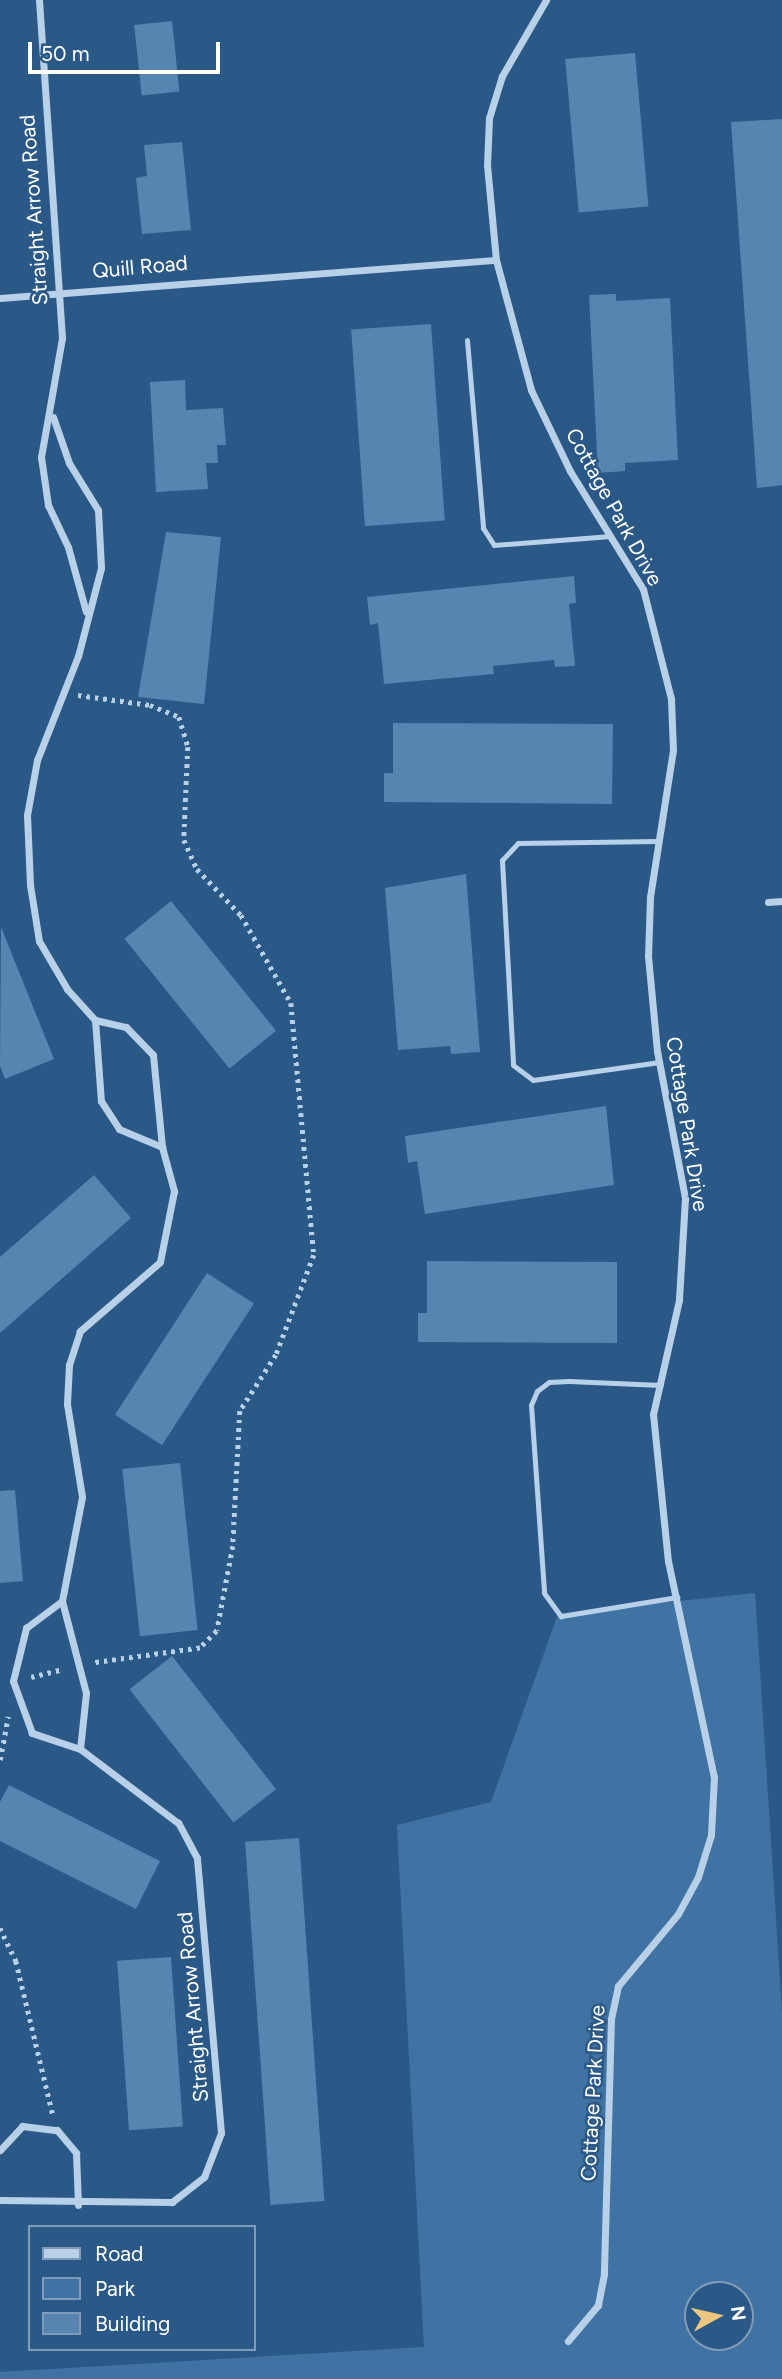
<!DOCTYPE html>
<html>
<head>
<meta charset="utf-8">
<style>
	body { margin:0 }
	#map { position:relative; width:782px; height:2379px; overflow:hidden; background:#2b5987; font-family:Figtree,sans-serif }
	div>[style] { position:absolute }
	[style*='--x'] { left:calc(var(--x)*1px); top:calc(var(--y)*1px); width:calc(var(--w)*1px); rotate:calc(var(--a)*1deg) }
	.green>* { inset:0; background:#4073a3 }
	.building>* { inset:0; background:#5784b0; transform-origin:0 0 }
	.path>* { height:4.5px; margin-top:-2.25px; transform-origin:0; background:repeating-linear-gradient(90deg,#b8d0e8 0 3.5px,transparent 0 8.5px) }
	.lane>* { height:5px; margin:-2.5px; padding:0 2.5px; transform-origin:2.5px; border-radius:2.5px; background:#b8d0e8 }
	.street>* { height:7px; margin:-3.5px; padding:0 3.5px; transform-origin:3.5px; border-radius:3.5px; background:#b8d0e8 }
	span { translate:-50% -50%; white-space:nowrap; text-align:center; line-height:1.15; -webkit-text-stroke:5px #2b5987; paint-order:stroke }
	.street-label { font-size:21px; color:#fff }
	.legend { position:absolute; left:28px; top:2225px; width:228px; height:126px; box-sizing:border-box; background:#2b5987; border:2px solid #809bb7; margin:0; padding:9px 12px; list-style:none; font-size:21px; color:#fff }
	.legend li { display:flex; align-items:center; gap:14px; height:35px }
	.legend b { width:35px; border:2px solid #809bb7 }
	.north { position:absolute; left:684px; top:2281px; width:70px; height:70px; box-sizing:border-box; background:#2b5987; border:2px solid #809bb7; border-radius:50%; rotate:82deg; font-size:19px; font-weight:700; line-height:28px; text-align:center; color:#fff }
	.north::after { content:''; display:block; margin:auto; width:24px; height:32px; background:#edc780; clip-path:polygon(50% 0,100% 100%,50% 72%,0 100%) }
	.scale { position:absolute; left:28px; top:42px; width:192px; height:32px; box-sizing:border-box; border:4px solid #fff; border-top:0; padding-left:9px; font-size:21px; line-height:24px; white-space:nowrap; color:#fff; -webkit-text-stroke:5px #2b5987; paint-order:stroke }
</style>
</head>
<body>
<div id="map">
	<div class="green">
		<div style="clip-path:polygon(evenodd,755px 1593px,782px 2013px,782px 2379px,0 2379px,0 2372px,424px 2347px,397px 1825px,491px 1802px,558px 1614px,755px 1593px,698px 2295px,740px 2295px,740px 2337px,698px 2337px,698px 2295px)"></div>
	</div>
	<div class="building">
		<div style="left:172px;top:21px;width:71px;height:38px;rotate:84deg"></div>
		<div style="left:635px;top:53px;width:154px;height:70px;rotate:85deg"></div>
		<div style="clip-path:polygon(782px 119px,782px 485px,757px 488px,731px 122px)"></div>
		<div style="clip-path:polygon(182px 142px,191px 230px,142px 234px,136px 178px,147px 176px,144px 145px)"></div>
		<div style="clip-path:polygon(616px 294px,616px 301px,670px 298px,678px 460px,625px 463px,625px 471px,598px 473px,589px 295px)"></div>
		<div style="left:431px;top:324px;width:197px;height:80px;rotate:86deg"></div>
		<div style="clip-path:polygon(185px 380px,186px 410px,223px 408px,226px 445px,217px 445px,218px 463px,206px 463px,208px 489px,156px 492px,150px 382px)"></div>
		<div style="clip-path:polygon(166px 532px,221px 537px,204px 704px,138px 697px)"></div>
		<div style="clip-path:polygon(574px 576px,576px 603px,569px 604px,575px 666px,555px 667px,554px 660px,493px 666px,494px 674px,384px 684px,378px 623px,370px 625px,367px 597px)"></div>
		<div style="clip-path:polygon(393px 723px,613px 724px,612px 804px,384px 802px,384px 773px,393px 773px)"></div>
		<div style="clip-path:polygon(466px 874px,480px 1052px,451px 1054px,450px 1046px,398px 1050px,385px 888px)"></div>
		<div style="left:171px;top:901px;width:167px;height:60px;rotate:51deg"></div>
		<div style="clip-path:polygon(1px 927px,54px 1059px,5px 1079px,0 1066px)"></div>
		<div style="clip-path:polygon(606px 1106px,614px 1185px,425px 1214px,417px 1161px,408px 1163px,405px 1136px)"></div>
		<div style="clip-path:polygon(94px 1175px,131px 1218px,0 1333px,0 1257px)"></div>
		<div style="clip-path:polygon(427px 1261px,617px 1262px,617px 1343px,418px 1342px,418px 1313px,427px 1313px)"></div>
		<div style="left:207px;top:1273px;width:56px;height:169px;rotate:33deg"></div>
		<div style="left:180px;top:1463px;width:168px;height:58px;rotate:84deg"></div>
		<div style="clip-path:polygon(15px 1490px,23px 1581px,0 1583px,0 1491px)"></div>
		<div style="left:172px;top:1656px;width:169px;height:54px;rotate:52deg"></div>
		<div style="clip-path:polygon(9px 1785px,160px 1861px,136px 1909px,0 1841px,0 1802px)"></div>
		<div style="left:299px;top:1838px;width:364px;height:54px;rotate:86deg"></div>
		<div style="left:171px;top:1957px;width:170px;height:54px;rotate:86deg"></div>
	</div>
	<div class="path">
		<div style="--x:78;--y:695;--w:73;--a:7.9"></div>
		<div style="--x:150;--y:705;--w:31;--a:22"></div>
		<div style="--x:179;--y:717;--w:31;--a:73"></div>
		<div style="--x:188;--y:747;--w:93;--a:92.5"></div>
		<div style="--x:184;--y:840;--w:32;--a:66"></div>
		<div style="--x:197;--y:869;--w:64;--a:46.3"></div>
		<div style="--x:241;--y:915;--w:101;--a:60.4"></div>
		<div style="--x:291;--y:1003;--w:253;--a:84.8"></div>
		<div style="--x:314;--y:1255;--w:107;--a:110.8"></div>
		<div style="--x:276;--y:1355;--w:67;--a:122.7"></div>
		<div style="--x:240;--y:1411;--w:135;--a:93"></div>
		<div style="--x:233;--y:1546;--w:86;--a:100.7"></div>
		<div style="--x:217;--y:1631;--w:24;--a:135"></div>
		<div style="--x:200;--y:1648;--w:109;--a:172.1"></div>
		<div style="--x:31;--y:1677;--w:33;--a:-14"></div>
		<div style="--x:0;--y:1760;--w:44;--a:-79.5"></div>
		<div style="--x:0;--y:1928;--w:37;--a:64"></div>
		<div style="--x:16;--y:1961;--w:158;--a:76.5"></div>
	</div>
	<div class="lane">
		<div style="--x:467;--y:340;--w:189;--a:85.1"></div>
		<div style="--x:483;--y:528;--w:20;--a:57"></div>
		<div style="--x:494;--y:545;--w:117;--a:-4.4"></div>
		<div style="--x:658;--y:841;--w:140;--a:179.2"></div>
		<div style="--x:518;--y:843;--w:23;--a:133"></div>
		<div style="--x:502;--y:860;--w:205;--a:86.9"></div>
		<div style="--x:513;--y:1065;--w:25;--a:37"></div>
		<div style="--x:533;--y:1080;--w:128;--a:-8.1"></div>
		<div style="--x:661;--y:1385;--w:92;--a:-177.5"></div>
		<div style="--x:569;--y:1381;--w:20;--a:177"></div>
		<div style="--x:549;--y:1382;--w:15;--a:143"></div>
		<div style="--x:537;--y:1391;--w:15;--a:113"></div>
		<div style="--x:531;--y:1405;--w:188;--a:86"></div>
		<div style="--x:544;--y:1593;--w:29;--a:54"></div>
		<div style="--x:561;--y:1616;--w:118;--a:-9.3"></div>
	</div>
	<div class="street">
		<div style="--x:39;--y:0;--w:339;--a:86.1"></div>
		<div style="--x:62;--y:338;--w:121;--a:100"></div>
		<div style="--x:41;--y:457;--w:49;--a:81.7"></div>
		<div style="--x:48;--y:505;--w:47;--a:64.5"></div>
		<div style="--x:68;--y:547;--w:67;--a:74.5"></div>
		<div style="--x:546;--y:0;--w:88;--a:120.1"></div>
		<div style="--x:502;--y:76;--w:44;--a:107.2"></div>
		<div style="--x:489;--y:118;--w:47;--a:92.4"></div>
		<div style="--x:487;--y:165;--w:95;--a:84.6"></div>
		<div style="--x:496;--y:260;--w:135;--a:74.9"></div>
		<div style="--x:531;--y:390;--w:90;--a:64.3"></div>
		<div style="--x:570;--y:471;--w:139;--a:58.3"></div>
		<div style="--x:643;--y:589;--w:114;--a:75.7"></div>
		<div style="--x:671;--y:699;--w:51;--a:87.8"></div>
		<div style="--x:673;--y:750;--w:149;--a:98.9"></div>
		<div style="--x:650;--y:897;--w:59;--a:91.9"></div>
		<div style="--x:648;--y:956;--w:95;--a:84.6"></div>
		<div style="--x:657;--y:1051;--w:150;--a:79.2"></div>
		<div style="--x:685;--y:1198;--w:102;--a:93.4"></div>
		<div style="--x:679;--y:1300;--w:117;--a:102.8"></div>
		<div style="--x:653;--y:1414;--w:148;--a:84.2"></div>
		<div style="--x:668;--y:1561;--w:221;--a:78"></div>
		<div style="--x:714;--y:1777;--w:58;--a:93"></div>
		<div style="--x:711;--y:1835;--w:44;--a:107.2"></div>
		<div style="--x:698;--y:1877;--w:42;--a:118.4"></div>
		<div style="--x:678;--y:1914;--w:94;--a:129.8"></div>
		<div style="--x:618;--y:1986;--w:34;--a:102"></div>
		<div style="--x:611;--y:2019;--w:255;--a:91.6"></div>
		<div style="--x:604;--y:2274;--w:32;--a:101"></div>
		<div style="--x:598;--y:2305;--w:47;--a:129.8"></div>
		<div style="--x:0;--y:298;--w:497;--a:-4.4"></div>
		<div style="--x:53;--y:417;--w:49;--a:70.8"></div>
		<div style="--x:69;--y:463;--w:55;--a:58.3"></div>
		<div style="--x:98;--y:510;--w:58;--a:87"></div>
		<div style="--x:101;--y:568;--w:91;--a:104.6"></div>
		<div style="--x:78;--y:656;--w:112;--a:111.5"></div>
		<div style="--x:37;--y:760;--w:56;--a:100.3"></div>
		<div style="--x:27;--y:815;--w:70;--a:87.5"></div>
		<div style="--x:30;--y:885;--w:57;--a:80.9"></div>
		<div style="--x:39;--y:941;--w:56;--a:59.7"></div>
		<div style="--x:67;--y:989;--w:42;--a:47.9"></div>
		<div style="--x:95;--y:1020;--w:32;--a:13"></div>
		<div style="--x:126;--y:1027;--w:39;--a:46"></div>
		<div style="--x:153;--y:1055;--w:92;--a:84.4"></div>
		<div style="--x:162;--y:1147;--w:46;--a:74.7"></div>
		<div style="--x:174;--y:1191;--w:72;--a:101.2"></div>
		<div style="--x:160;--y:1262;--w:106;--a:139.2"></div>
		<div style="--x:80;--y:1331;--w:36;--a:108"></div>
		<div style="--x:69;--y:1365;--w:39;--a:93"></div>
		<div style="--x:67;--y:1404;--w:94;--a:80.8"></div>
		<div style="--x:82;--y:1497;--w:106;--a:100.9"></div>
		<div style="--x:62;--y:1601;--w:95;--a:75.4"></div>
		<div style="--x:86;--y:1693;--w:56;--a:96.1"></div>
		<div style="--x:768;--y:902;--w:14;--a:-4"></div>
		<div style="--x:95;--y:1020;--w:81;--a:85.8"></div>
		<div style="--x:101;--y:1101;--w:33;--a:57"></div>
		<div style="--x:119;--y:1129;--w:47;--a:22.7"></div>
		<div style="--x:0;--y:2150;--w:33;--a:-47"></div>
		<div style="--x:22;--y:2126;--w:35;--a:7"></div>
		<div style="--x:57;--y:2130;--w:30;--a:50"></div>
		<div style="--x:76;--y:2153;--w:52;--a:87.8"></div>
		<div style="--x:0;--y:2200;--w:172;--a:0.7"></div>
		<div style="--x:172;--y:2202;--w:41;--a:-38"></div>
		<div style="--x:204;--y:2177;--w:47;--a:-68.9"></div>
		<div style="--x:221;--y:2133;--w:276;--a:-95"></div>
		<div style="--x:197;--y:1858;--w:40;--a:-118"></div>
		<div style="--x:178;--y:1823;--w:123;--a:-142.9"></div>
		<div style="--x:80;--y:1749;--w:51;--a:-161.6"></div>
		<div style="--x:32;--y:1733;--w:55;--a:-110.1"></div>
		<div style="--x:13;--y:1681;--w:55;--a:-76.2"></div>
		<div style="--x:26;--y:1628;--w:45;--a:-36.9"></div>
	</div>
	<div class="street-label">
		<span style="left:34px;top:210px;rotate:-94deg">Straight Arrow Road</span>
		<span style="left:140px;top:267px;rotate:-5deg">Quill Road</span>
		<span style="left:614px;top:507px;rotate:61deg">Cottage Park Drive</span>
		<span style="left:687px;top:1124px;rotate:81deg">Cottage Park Drive</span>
		<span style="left:193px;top:2007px;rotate:-95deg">Straight Arrow Road</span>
		<span style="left:593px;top:2093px;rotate:-87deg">Cottage Park Drive</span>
	</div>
	<ul class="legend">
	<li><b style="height:9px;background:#b8d0e8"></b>Road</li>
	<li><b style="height:19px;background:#4073a3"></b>Park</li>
	<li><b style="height:19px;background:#5784b0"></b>Building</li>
	</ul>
	<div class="north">N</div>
	<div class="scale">50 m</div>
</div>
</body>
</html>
